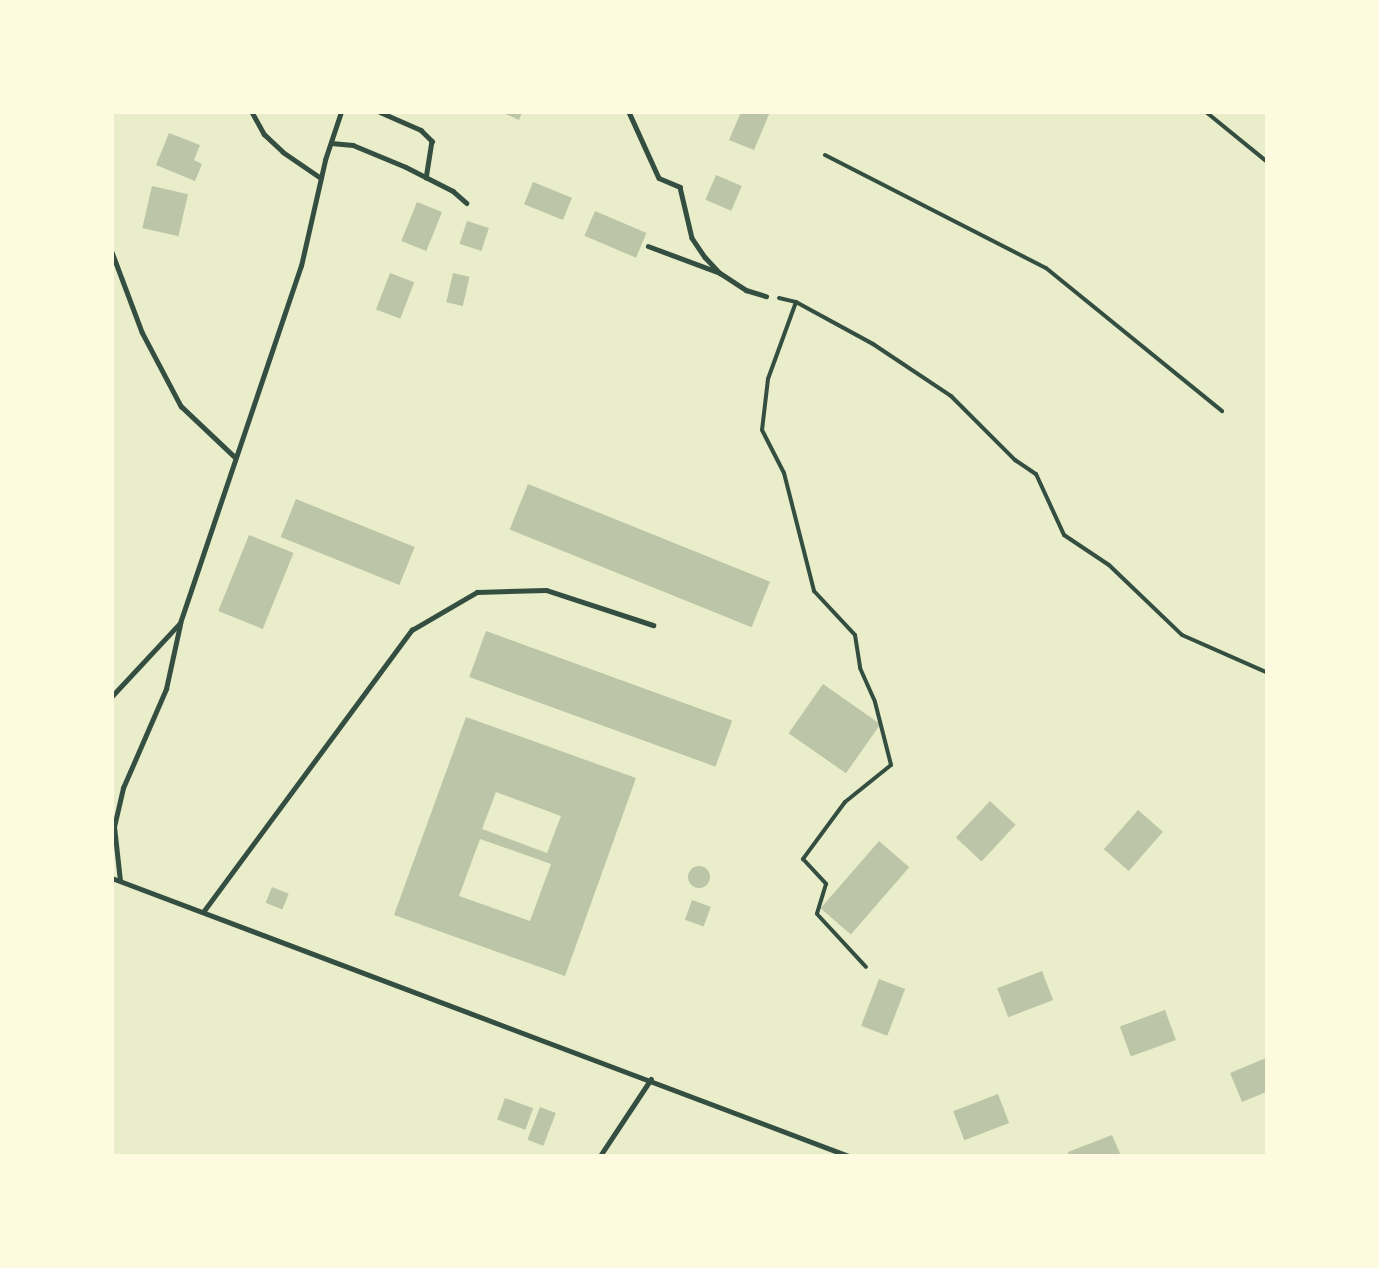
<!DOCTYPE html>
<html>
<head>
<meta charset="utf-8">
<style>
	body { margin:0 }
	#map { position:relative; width:1379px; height:1268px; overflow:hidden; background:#e9edc9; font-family:Manrope,sans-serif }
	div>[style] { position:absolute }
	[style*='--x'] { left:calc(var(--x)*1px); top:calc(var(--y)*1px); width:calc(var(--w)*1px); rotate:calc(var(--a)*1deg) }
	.building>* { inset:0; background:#bcc5a7; transform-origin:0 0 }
	.round { border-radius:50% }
	.path>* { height:4px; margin:-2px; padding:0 2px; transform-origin:2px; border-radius:2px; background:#344e41 }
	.service>* { height:4.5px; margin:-2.25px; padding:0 2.25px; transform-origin:2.25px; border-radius:2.25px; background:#344e41 }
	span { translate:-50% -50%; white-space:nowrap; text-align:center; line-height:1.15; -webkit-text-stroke:4.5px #fefae0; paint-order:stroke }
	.frame { position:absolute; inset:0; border:114px solid #fefae0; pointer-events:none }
</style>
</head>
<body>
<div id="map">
	<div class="building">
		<div style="clip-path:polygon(501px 112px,522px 112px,519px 120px)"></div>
		<div style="clip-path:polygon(741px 112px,770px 112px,754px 150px,729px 140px)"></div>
		<div style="clip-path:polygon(169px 133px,200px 145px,194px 160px,202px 164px,195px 181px,156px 165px)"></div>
		<div style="left:716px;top:175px;width:28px;height:27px;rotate:23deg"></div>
		<div style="left:533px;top:182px;width:42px;height:24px;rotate:22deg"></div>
		<div style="left:152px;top:186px;width:37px;height:43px;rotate:13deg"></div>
		<div style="left:417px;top:202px;width:27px;height:42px;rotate:22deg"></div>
		<div style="left:595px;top:211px;width:56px;height:27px;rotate:23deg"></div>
		<div style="left:467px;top:221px;width:23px;height:24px;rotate:18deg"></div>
		<div style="left:390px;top:273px;width:26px;height:39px;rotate:21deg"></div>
		<div style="left:453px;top:273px;width:17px;height:30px;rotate:13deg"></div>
		<div style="left:528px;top:484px;width:261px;height:49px;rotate:22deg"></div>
		<div style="left:296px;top:499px;width:128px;height:41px;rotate:22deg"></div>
		<div style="left:249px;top:535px;width:48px;height:82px;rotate:22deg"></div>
		<div style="left:486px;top:631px;width:262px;height:49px;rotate:20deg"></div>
		<div style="left:823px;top:684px;width:70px;height:60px;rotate:35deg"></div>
		<div style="clip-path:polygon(evenodd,466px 717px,636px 778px,565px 976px,394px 915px,466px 717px,496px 792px,561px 816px,547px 853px,482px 829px,496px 792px,466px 717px,480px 839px,551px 864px,530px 921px,459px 896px,480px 839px)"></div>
		<div style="left:990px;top:801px;width:35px;height:50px;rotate:43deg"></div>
		<div style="left:1138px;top:810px;width:33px;height:52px;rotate:41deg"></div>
		<div style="left:879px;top:841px;width:40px;height:89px;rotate:41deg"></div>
		<div class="round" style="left:688px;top:866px;width:22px;height:22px"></div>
		<div style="left:272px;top:887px;width:18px;height:17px;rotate:22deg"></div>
		<div style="left:692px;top:900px;width:20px;height:21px;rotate:20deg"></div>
		<div style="left:1042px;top:971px;width:31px;height:48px;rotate:69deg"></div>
		<div style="left:879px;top:979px;width:28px;height:50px;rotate:21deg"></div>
		<div style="left:1165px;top:1010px;width:32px;height:48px;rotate:70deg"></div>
		<div style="clip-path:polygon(1266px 1058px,1266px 1092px,1242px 1102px,1230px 1073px)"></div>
		<div style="left:998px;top:1094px;width:31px;height:48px;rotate:69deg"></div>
		<div style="left:505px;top:1098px;width:30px;height:23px;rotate:20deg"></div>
		<div style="left:540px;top:1107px;width:17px;height:35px;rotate:21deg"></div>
		<div style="clip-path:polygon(1112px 1135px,1121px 1156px,1069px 1156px,1068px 1152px)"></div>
	</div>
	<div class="path">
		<div style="--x:1206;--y:112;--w:77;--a:39.2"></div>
		<div style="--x:825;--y:155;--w:248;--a:27.1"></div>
		<div style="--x:1046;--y:268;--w:227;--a:39.1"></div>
		<div style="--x:779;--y:298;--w:17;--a:13"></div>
		<div style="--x:796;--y:302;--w:88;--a:28.6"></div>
		<div style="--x:873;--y:344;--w:94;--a:33.7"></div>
		<div style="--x:951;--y:396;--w:91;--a:45"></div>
		<div style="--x:1015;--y:460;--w:25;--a:34"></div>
		<div style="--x:1036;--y:474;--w:67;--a:65.3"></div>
		<div style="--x:1064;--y:535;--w:54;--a:33.7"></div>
		<div style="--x:1109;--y:565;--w:101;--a:43.8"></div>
		<div style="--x:1182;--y:635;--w:92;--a:23.8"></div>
		<div style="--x:796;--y:302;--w:82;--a:110"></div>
		<div style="--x:768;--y:379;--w:51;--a:96.7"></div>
		<div style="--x:762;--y:430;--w:48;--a:62.9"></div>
		<div style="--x:784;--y:473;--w:122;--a:75.7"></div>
		<div style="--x:814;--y:591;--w:60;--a:47"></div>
		<div style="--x:855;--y:635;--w:33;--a:81"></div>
		<div style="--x:860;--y:668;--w:37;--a:66"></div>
		<div style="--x:875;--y:702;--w:65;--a:75.7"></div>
		<div style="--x:891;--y:765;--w:59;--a:141.2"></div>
		<div style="--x:845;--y:802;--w:71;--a:126.4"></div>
		<div style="--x:803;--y:859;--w:34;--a:47"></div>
		<div style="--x:826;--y:884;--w:31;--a:107"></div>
		<div style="--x:817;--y:914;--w:72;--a:47.2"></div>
	</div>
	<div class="service">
		<div style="--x:252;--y:112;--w:25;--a:61"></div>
		<div style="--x:264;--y:134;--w:26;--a:43"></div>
		<div style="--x:283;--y:152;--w:46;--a:34.4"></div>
		<div style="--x:380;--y:112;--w:45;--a:23.7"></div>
		<div style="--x:421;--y:130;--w:16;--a:45"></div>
		<div style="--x:432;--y:141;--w:37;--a:99"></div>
		<div style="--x:629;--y:112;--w:72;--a:65.6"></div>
		<div style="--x:659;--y:178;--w:23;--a:23"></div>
		<div style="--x:680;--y:187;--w:52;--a:76.8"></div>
		<div style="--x:692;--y:238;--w:23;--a:56"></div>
		<div style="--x:705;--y:257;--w:22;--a:47"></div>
		<div style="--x:720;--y:273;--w:31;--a:33"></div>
		<div style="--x:746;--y:290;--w:21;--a:17"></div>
		<div style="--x:331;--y:143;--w:22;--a:5"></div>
		<div style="--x:353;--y:145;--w:57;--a:22.5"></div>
		<div style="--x:406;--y:167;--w:53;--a:27.1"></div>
		<div style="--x:453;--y:191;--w:18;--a:41"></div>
		<div style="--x:648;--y:246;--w:75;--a:20.4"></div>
		<div style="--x:112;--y:252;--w:85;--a:69.4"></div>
		<div style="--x:142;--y:332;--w:84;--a:62.2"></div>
		<div style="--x:181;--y:406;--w:74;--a:43.4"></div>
		<div style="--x:112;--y:696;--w:100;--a:-47"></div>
		<div style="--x:180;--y:623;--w:377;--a:-71.3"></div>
		<div style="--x:301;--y:266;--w:109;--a:-77.2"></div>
		<div style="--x:325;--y:160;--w:51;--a:-71.6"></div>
		<div style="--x:112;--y:878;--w:788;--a:20.67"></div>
		<div style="--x:120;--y:881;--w:54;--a:-96.3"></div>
		<div style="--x:114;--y:827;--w:40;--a:-77"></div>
		<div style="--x:123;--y:788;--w:108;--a:-66.5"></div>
		<div style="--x:166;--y:689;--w:66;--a:-77.7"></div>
		<div style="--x:203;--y:912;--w:351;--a:-53.5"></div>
		<div style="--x:412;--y:630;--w:75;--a:-30.3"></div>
		<div style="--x:477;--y:592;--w:69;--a:-1.7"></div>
		<div style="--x:546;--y:590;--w:113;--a:18.1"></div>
		<div style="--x:600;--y:1156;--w:92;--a:-56.5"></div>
	</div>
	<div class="frame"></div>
</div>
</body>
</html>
